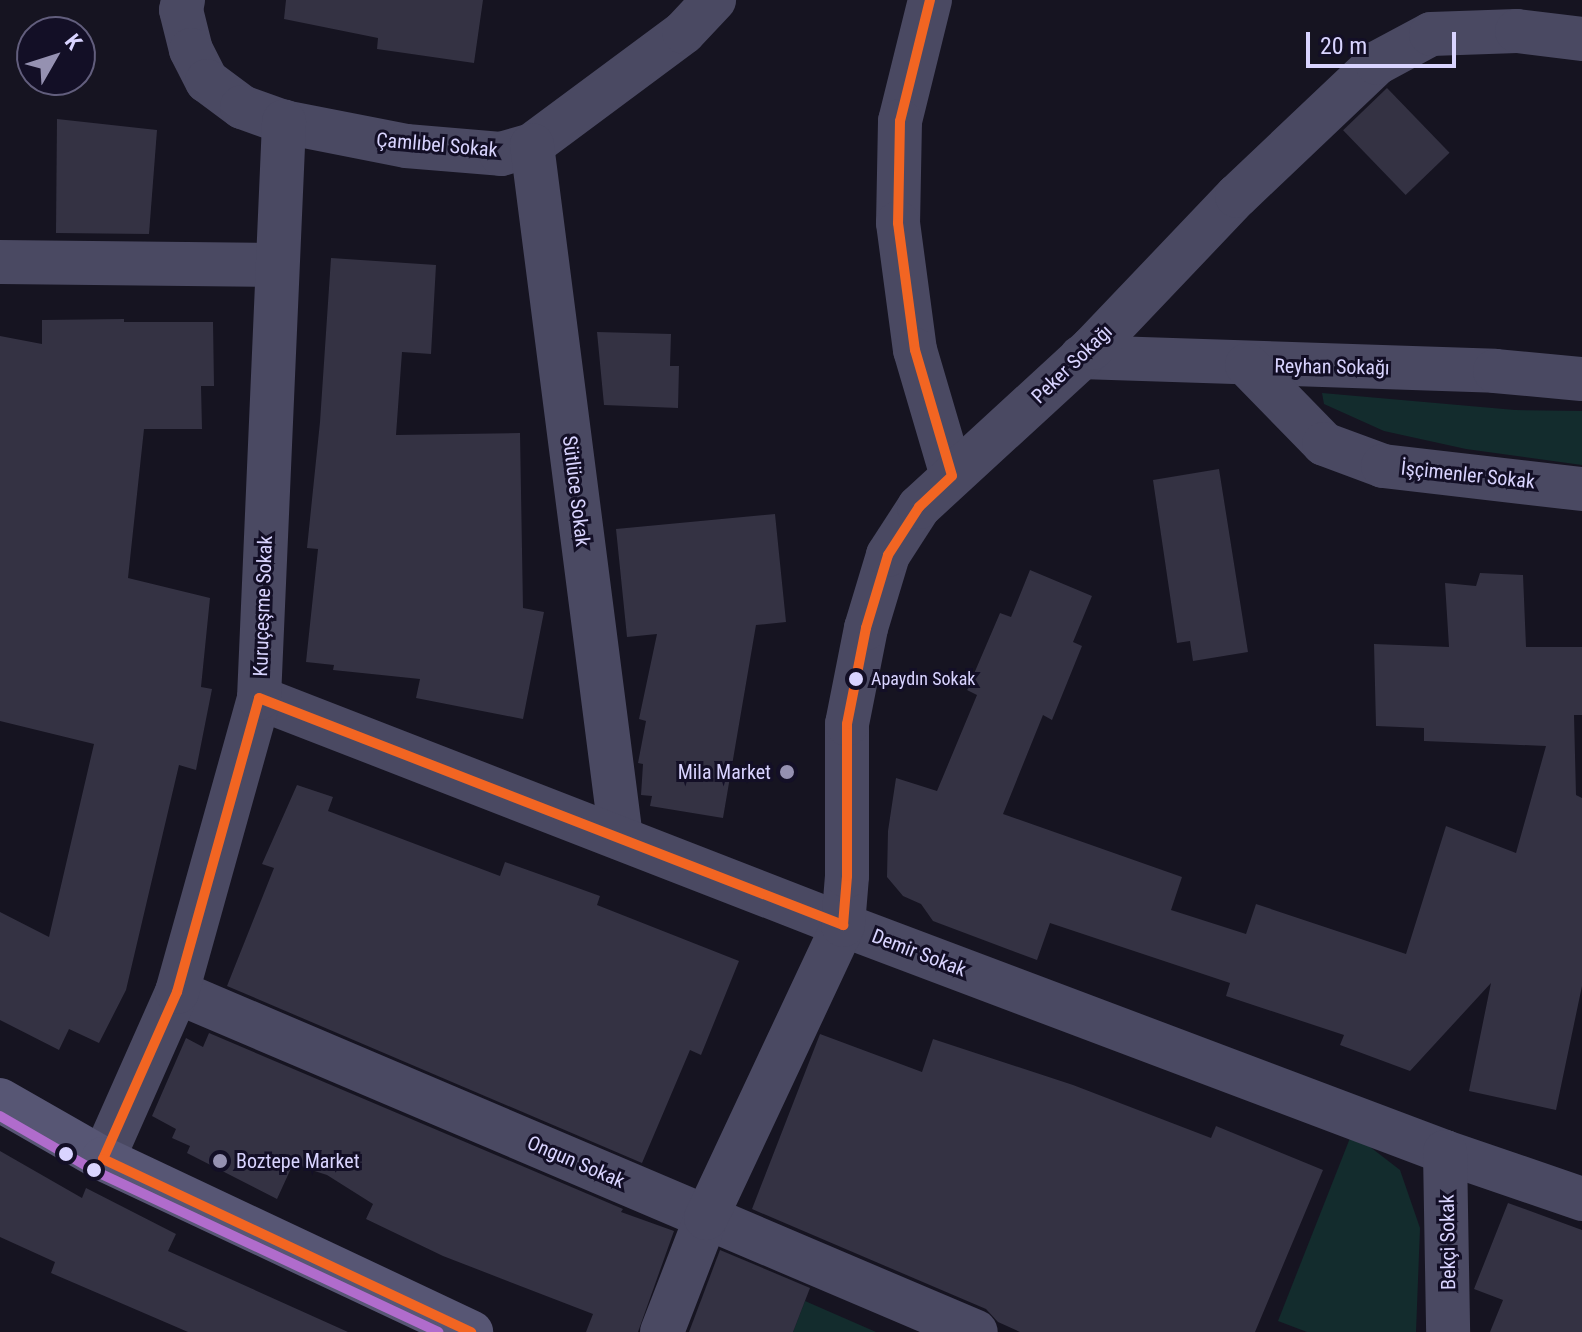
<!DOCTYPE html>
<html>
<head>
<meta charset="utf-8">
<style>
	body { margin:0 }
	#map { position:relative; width:1582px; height:1332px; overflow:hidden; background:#161421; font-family:"Roboto Condensed",sans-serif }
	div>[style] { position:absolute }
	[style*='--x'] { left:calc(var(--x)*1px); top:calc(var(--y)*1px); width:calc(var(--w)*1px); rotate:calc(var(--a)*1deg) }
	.green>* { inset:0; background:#132c2d }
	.building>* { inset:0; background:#343243; transform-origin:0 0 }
	.street>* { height:44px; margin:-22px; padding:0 22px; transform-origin:22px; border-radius:22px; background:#4a4962 }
	.secondary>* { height:44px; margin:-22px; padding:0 22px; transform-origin:22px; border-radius:22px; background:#575674 }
	.bus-1>* { height:10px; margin:-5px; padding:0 5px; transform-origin:5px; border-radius:5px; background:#f26522 }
	.bus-2>* { height:10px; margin:-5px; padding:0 5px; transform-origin:5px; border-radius:5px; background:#b06ccc }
	.dots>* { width:22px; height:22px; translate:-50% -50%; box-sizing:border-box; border:4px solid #130f26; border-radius:50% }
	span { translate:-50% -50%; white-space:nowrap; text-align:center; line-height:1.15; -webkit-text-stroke:6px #130f26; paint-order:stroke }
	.bus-label { font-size:18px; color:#d9d4ff }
	.left { translate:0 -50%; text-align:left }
	.street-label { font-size:20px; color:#d9d4ff }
	.poi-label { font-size:20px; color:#d9d4ff }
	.right { translate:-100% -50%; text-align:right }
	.north { position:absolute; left:16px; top:16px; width:80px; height:80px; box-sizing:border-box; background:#130f26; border:2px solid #625e7d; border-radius:50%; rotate:51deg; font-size:22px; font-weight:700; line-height:32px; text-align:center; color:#d9d4ff }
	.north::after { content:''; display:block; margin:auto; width:28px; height:36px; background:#9591b1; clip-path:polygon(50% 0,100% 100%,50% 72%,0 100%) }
	.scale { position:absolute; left:1306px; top:32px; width:150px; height:36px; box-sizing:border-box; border:4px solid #d9d4ff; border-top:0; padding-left:10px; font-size:24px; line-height:28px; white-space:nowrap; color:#d9d4ff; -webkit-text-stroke:6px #130f26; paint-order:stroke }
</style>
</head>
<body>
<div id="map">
	<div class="green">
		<div style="clip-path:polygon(1322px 393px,1515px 410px,1582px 411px,1582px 465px,1466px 449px,1384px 431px,1324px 404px)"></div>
		<div style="clip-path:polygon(1352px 1133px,1400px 1170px,1420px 1228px,1416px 1332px,1307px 1332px,1278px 1321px)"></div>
		<div style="clip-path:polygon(805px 1301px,876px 1332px,793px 1332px)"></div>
	</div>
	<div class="building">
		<div style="clip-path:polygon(286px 0,483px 0,474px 63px,377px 49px,378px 38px,284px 19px)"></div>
		<div style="left:1387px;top:88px;width:90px;height:61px;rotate:46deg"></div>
		<div style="clip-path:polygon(57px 119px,157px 130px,149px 234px,56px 233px)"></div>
		<div style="clip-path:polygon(331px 258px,436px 265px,431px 354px,402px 352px,396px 435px,520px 433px,523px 608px,544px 612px,523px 719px,416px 698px,420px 679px,333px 670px,334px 665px,306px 662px,318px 549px,307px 548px,320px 422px)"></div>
		<div style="clip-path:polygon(124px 319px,124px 322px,213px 322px,214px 386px,201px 386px,202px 429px,144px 429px,128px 578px,210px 598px,201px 687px,212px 689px,196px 770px,179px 765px,126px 990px,99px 1043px,69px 1029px,59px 1050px,0 1020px,0 912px,49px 937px,94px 744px,0 721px,0 336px,42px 344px,42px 320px)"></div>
		<div style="clip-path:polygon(597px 332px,671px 334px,670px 366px,679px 366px,678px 408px,604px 405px)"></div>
		<div style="clip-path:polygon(1219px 469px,1248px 652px,1193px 661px,1190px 641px,1177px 643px,1153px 480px)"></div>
		<div style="clip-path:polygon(775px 514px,786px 622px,756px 625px,723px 818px,650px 806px,652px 796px,641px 795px,643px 764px,638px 763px,646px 721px,639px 719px,657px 634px,627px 637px,616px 529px)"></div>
		<div style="clip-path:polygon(1030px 570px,1092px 596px,1073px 642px,1082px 646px,1052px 720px,1043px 715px,1003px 814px,1182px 877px,1171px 910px,1246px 934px,1256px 904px,1406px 954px,1446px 826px,1516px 853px,1546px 746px,1424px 741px,1424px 728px,1376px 726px,1374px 644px,1449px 647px,1445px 583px,1476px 586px,1480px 573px,1523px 575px,1526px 647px,1582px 647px,1582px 715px,1574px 715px,1576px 795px,1582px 798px,1582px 986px,1556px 1110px,1469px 1091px,1491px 983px,1410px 1071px,1340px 1045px,1344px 1035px,1226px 996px,1230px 983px,1050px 923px,1037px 960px,933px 921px,921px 904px,903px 896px,887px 877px,888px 831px,896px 778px,937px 791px,977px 695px,967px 690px,1000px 613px,1011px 617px)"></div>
		<div style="clip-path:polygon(297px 785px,333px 797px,328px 811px,500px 876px,505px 862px,564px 883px,600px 896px,597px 905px,739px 961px,701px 1055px,690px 1050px,642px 1163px,227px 986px,274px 868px,262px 864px)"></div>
		<div style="clip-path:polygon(209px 1033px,623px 1209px,621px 1212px,674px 1231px,638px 1332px,586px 1332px,593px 1314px,443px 1256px,366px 1219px,373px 1204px,327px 1175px,293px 1164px,277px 1199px,187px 1153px,190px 1146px,172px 1138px,176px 1129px,152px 1116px,186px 1038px,203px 1047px)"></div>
		<div style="clip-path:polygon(820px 1034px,922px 1072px,933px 1039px,1073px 1085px,1211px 1138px,1216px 1126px,1323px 1170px,1255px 1332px,1020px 1332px,998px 1322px,986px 1309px,752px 1209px)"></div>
		<div style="clip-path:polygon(0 1151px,82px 1198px,86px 1188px,176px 1234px,168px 1251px,348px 1332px,188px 1332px,51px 1273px,55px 1262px,0 1237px)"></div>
		<div style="clip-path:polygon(1508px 1203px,1582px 1230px,1582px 1332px,1490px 1332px,1503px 1300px,1474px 1289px)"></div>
		<div style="clip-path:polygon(720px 1250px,810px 1288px,793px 1332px,689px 1332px)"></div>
	</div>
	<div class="street">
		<div style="--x:183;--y:0;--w:10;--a:101"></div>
		<div style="--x:181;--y:10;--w:41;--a:76"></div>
		<div style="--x:191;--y:50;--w:35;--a:63"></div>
		<div style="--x:207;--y:81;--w:44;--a:36.6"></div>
		<div style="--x:242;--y:107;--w:45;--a:19.7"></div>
		<div style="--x:284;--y:122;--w:124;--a:11.1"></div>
		<div style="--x:406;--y:146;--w:95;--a:4.8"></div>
		<div style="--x:501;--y:154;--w:32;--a:-16"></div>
		<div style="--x:532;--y:145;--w:189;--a:-36.6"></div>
		<div style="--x:684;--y:32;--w:44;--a:-46.8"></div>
		<div style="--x:930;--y:0;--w:125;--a:103.9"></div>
		<div style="--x:900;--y:121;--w:102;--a:91.1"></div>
		<div style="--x:898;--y:223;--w:128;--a:82.4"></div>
		<div style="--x:915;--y:350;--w:131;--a:73.6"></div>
		<div style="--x:532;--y:145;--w:699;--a:82.68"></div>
		<div style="--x:0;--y:262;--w:277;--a:0.6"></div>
		<div style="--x:1081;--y:357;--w:414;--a:1.9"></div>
		<div style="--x:1495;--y:371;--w:87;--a:5.3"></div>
		<div style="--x:1247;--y:365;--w:110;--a:45.7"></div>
		<div style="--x:1324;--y:444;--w:63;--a:20.4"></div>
		<div style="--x:1383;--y:466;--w:200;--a:6.6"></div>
		<div style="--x:259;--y:698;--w:627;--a:21.24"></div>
		<div style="--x:843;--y:925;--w:643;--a:20.66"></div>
		<div style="--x:1445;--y:1152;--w:145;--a:18.9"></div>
		<div style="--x:177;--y:992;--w:868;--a:23.05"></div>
		<div style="--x:1445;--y:1152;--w:180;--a:89"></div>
		<div style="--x:103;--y:1159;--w:183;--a:-66.1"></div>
		<div style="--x:177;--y:992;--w:305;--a:-74.4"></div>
		<div style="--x:259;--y:698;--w:577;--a:-87.51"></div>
		<div style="--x:662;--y:1332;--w:122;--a:-68.9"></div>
		<div style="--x:706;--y:1218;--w:323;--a:-64.9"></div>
		<div style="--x:843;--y:925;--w:49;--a:-85.3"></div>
		<div style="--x:847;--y:876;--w:152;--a:-90"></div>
		<div style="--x:847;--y:724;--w:98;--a:-78.8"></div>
		<div style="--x:866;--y:628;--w:76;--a:-73.2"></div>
		<div style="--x:888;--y:555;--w:57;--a:-57.1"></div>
		<div style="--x:919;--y:507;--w:235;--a:-42.6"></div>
		<div style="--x:1092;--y:348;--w:210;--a:-46.4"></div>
		<div style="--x:1237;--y:196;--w:193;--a:-43.5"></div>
		<div style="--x:1377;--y:63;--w:61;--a:-28.2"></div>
		<div style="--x:1431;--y:34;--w:86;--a:-2"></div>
		<div style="--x:1517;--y:31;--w:65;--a:7"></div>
	</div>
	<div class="secondary">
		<div style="--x:0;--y:1100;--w:119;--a:29.8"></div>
		<div style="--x:103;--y:1159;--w:407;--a:25.2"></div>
	</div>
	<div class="bus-1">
		<div style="--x:930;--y:0;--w:125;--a:103.9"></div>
		<div style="--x:900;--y:121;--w:102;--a:91.1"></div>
		<div style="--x:898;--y:223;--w:128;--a:82.4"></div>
		<div style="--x:915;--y:350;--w:131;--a:73.6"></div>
		<div style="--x:259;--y:698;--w:627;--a:21.24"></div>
		<div style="--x:843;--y:925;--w:49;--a:-85.3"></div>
		<div style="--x:847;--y:876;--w:152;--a:-90"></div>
		<div style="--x:847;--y:724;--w:98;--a:-78.8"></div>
		<div style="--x:866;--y:628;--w:76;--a:-73.2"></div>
		<div style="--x:888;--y:555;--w:57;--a:-57.1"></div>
		<div style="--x:919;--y:507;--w:45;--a:-43.2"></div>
		<div style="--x:103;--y:1159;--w:183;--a:-66.1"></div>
		<div style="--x:177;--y:992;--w:305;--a:-74.4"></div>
		<div style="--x:103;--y:1159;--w:407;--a:25.2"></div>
	</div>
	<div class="bus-2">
		<div style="--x:0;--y:1116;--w:112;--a:30"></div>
		<div style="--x:97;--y:1172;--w:377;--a:25.1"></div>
	</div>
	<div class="dots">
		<div style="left:856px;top:679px;background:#d9d4ff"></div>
		<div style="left:787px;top:772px;background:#9591b1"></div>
		<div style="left:66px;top:1154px;background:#d9d4ff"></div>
		<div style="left:220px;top:1161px;background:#9591b1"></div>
		<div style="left:94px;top:1170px;background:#d9d4ff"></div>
	</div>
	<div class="bus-label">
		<span class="left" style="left:871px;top:679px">Apaydın Sokak</span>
	</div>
	<div class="street-label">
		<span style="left:437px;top:145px;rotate:5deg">Çamlıbel Sokak</span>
		<span style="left:1072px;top:364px;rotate:-44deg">Peker Sokağı</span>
		<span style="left:1332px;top:367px;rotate:1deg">Reyhan Sokağı</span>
		<span style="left:1468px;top:475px;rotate:6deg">İşçimenler Sokak</span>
		<span style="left:576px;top:491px;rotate:83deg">Sütlüce Sokak</span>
		<span style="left:263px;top:606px;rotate:-88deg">Kuruçeşme Sokak</span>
		<span style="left:919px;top:953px;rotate:21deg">Demir Sokak</span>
		<span style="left:576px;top:1162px;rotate:23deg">Ongun Sokak</span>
		<span style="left:1448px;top:1242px;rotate:-91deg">Bekçi Sokak</span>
	</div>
	<div class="poi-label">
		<span class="right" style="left:771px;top:772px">Mila Market</span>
		<span class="left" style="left:236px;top:1161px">Boztepe Market</span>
	</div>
	<div class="north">K</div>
	<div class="scale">20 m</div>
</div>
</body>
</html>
